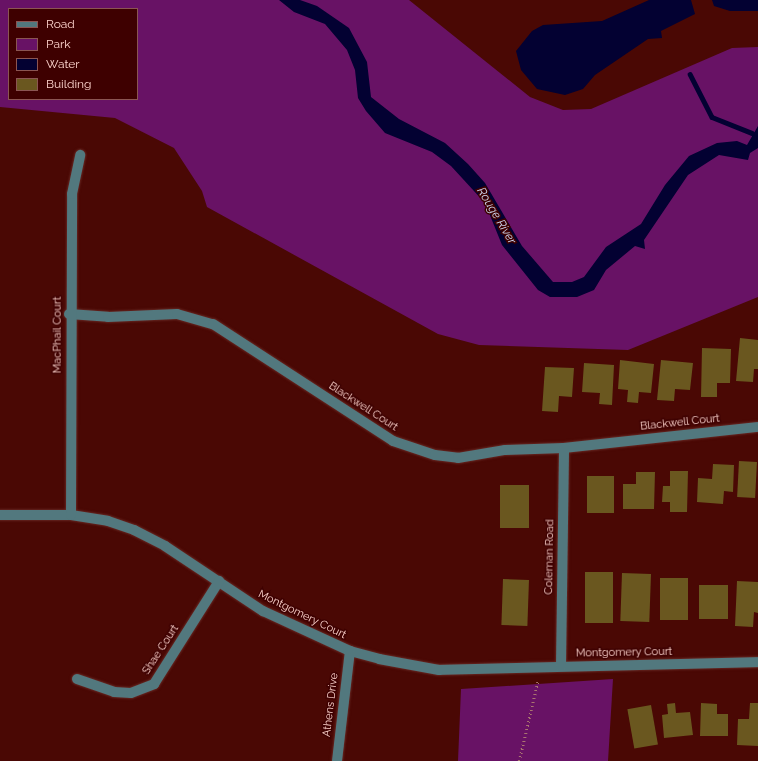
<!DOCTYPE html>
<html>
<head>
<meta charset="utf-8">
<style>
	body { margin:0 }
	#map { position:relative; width:758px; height:761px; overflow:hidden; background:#4a0804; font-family:Raleway,sans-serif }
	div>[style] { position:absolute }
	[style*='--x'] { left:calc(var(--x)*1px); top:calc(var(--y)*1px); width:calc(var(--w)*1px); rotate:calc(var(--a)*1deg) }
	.green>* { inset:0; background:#681265 }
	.water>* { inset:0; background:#030132 }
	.stream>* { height:4.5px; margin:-2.25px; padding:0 2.25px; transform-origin:2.25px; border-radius:2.25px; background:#030132 }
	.building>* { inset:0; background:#6a571f; transform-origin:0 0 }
	.path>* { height:2.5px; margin-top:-1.25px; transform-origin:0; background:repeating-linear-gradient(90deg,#aa756f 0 1px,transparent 0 4px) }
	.roads { filter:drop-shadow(0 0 1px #672924) drop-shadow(0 0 1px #672924) }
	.minor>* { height:10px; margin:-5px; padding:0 5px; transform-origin:5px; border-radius:5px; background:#52787e }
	span { translate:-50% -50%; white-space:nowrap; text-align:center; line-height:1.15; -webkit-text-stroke:3px #3e0000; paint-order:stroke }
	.street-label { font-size:11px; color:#fed4cd }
	.water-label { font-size:12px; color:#cdd7f1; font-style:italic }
	.legend { position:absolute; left:8px; top:8px; width:130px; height:92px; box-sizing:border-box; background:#3e0000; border:1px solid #8b5552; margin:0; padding:5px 7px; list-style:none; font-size:12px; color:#fed4cd }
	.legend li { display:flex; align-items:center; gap:8px; height:20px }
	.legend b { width:20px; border:1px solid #8b5552 }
</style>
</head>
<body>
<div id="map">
	<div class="green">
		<div style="clip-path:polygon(evenodd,0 0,409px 0,530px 97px,563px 110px,591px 109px,732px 48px,758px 47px,758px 297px,628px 350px,479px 345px,438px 334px,207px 207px,202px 191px,174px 148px,115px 118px,0 107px,0 0,9px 9px,137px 9px,137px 99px,9px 99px,9px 9px)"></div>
		<div style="clip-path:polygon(613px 679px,608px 761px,458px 761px,461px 689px)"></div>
	</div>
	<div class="water">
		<div style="clip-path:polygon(279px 0,300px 0,317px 6px,349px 28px,367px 62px,371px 97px,399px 119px,445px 143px,468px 164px,485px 183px,522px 246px,553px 282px,572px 282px,584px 277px,606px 247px,641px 224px,665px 185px,689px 156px,717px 143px,737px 141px,747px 145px,758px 126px,758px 148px,750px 153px,748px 160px,719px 155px,688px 175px,644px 240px,645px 249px,635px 246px,606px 270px,594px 290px,577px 297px,550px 297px,538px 290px,502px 245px,485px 203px,451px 166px,432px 152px,385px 133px,366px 111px,358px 98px,355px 70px,347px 50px,325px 24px,294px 12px)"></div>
		<div style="clip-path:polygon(649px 0,691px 0,695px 14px,661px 31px,662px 38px,648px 39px,595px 75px,583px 89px,565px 95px,537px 89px,521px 70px,516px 51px,532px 31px,543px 25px,602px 21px)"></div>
		<div style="clip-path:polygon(712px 0,758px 0,758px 11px,730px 11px,714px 6px)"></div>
	</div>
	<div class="stream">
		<div style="--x:690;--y:74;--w:48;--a:62.9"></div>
		<div style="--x:712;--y:117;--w:43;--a:21.8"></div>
	</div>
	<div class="building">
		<div style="clip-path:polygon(740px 338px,758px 340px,758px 369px,754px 369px,753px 382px,736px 381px)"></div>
		<div style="clip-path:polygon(702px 348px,731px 349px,730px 383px,717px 383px,717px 397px,701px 397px)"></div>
		<div style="clip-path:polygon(620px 360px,654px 364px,651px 393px,639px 392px,638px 403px,627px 402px,628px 390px,618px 389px)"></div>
		<div style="clip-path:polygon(661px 360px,693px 363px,690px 390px,675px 389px,674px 401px,657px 400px)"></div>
		<div style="clip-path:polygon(584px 363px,614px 365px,612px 405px,599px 404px,600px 393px,582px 392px)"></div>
		<div style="clip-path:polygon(545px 367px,574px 368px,572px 397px,559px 396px,558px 412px,542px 411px)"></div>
		<div style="left:739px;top:461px;width:18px;height:36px;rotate:3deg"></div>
		<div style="clip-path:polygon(713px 464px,734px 465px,733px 492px,724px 491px,723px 504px,697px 502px,698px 478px,712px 479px)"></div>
		<div style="clip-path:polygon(670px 471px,688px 471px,687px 512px,670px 512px,670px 502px,662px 502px,663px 486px,670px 486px)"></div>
		<div style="clip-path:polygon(636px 472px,655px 472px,654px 509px,623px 509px,623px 484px,636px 484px)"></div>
		<div style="left:587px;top:476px;width:27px;height:37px"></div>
		<div style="left:500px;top:485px;width:29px;height:43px"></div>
		<div style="left:613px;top:572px;width:51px;height:28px;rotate:90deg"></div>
		<div style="left:622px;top:573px;width:29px;height:48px;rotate:2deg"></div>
		<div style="left:660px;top:578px;width:28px;height:42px"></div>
		<div style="left:503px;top:579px;width:26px;height:46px;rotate:2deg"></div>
		<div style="clip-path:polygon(737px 581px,758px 582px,758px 613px,754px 612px,753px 627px,735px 626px)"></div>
		<div style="left:699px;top:585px;width:29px;height:34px"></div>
		<div style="clip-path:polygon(675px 703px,676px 713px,690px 712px,693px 735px,664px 738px,662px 715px,668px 714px,667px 704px)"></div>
		<div style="clip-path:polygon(701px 703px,717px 704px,717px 714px,728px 714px,728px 736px,700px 736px)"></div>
		<div style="clip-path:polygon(750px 703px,758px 703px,758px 746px,737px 745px,738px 719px,749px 719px)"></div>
		<div style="left:651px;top:705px;width:40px;height:24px;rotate:80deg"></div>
	</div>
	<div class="path">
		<div style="--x:519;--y:761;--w:83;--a:-76.8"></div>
	</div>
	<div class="roads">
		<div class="minor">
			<div style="--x:69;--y:314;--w:39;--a:4"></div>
			<div style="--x:108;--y:317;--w:69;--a:-2.5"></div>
			<div style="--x:177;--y:314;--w:37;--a:16"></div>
			<div style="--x:213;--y:324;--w:215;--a:33"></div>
			<div style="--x:393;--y:441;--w:44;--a:18.4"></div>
			<div style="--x:435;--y:455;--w:23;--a:7"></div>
			<div style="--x:458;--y:458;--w:48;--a:-9.7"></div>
			<div style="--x:505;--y:450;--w:59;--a:-1.9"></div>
			<div style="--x:564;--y:448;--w:195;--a:-6.2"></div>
			<div style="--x:0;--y:515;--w:71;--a:0"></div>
			<div style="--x:71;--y:515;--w:37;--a:9"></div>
			<div style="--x:108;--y:521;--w:28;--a:19"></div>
			<div style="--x:134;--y:530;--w:35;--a:27"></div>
			<div style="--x:165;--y:546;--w:118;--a:33.6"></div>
			<div style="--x:263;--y:611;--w:96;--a:24.7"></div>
			<div style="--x:350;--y:651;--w:30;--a:15"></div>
			<div style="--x:379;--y:659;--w:61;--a:10.4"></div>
			<div style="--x:439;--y:670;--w:319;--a:-1.4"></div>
			<div style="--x:71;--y:515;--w:321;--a:-89.8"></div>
			<div style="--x:72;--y:194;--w:40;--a:-78"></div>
			<div style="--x:561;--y:666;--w:218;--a:-89.2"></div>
			<div style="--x:77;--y:679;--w:39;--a:19"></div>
			<div style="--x:114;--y:692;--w:17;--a:3"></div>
			<div style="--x:131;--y:693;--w:25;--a:-21"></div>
			<div style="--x:154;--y:684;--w:122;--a:-57.7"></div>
			<div style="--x:337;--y:761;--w:111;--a:-83.3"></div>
		</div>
	</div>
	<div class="street-label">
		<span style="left:58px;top:335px;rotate:-90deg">MacPhail Court</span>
		<span style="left:363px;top:407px;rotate:33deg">Blackwell Court</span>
		<span style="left:680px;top:423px;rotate:-6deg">Blackwell Court</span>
		<span style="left:550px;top:557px;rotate:-89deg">Coleman Road</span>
		<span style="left:302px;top:615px;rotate:26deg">Montgomery Court</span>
		<span style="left:161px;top:650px;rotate:-57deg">Shae Court</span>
		<span style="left:624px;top:653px;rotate:-1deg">Montgomery Court</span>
		<span style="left:331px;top:705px;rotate:-83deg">Athens Drive</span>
	</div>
	<div class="water-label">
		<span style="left:496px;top:216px;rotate:59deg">Rouge River</span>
	</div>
	<ul class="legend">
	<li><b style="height:5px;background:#52787e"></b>Road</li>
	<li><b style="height:11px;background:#681265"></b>Park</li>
	<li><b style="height:11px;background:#030132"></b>Water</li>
	<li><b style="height:11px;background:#6a571f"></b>Building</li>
	</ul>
</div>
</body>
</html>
